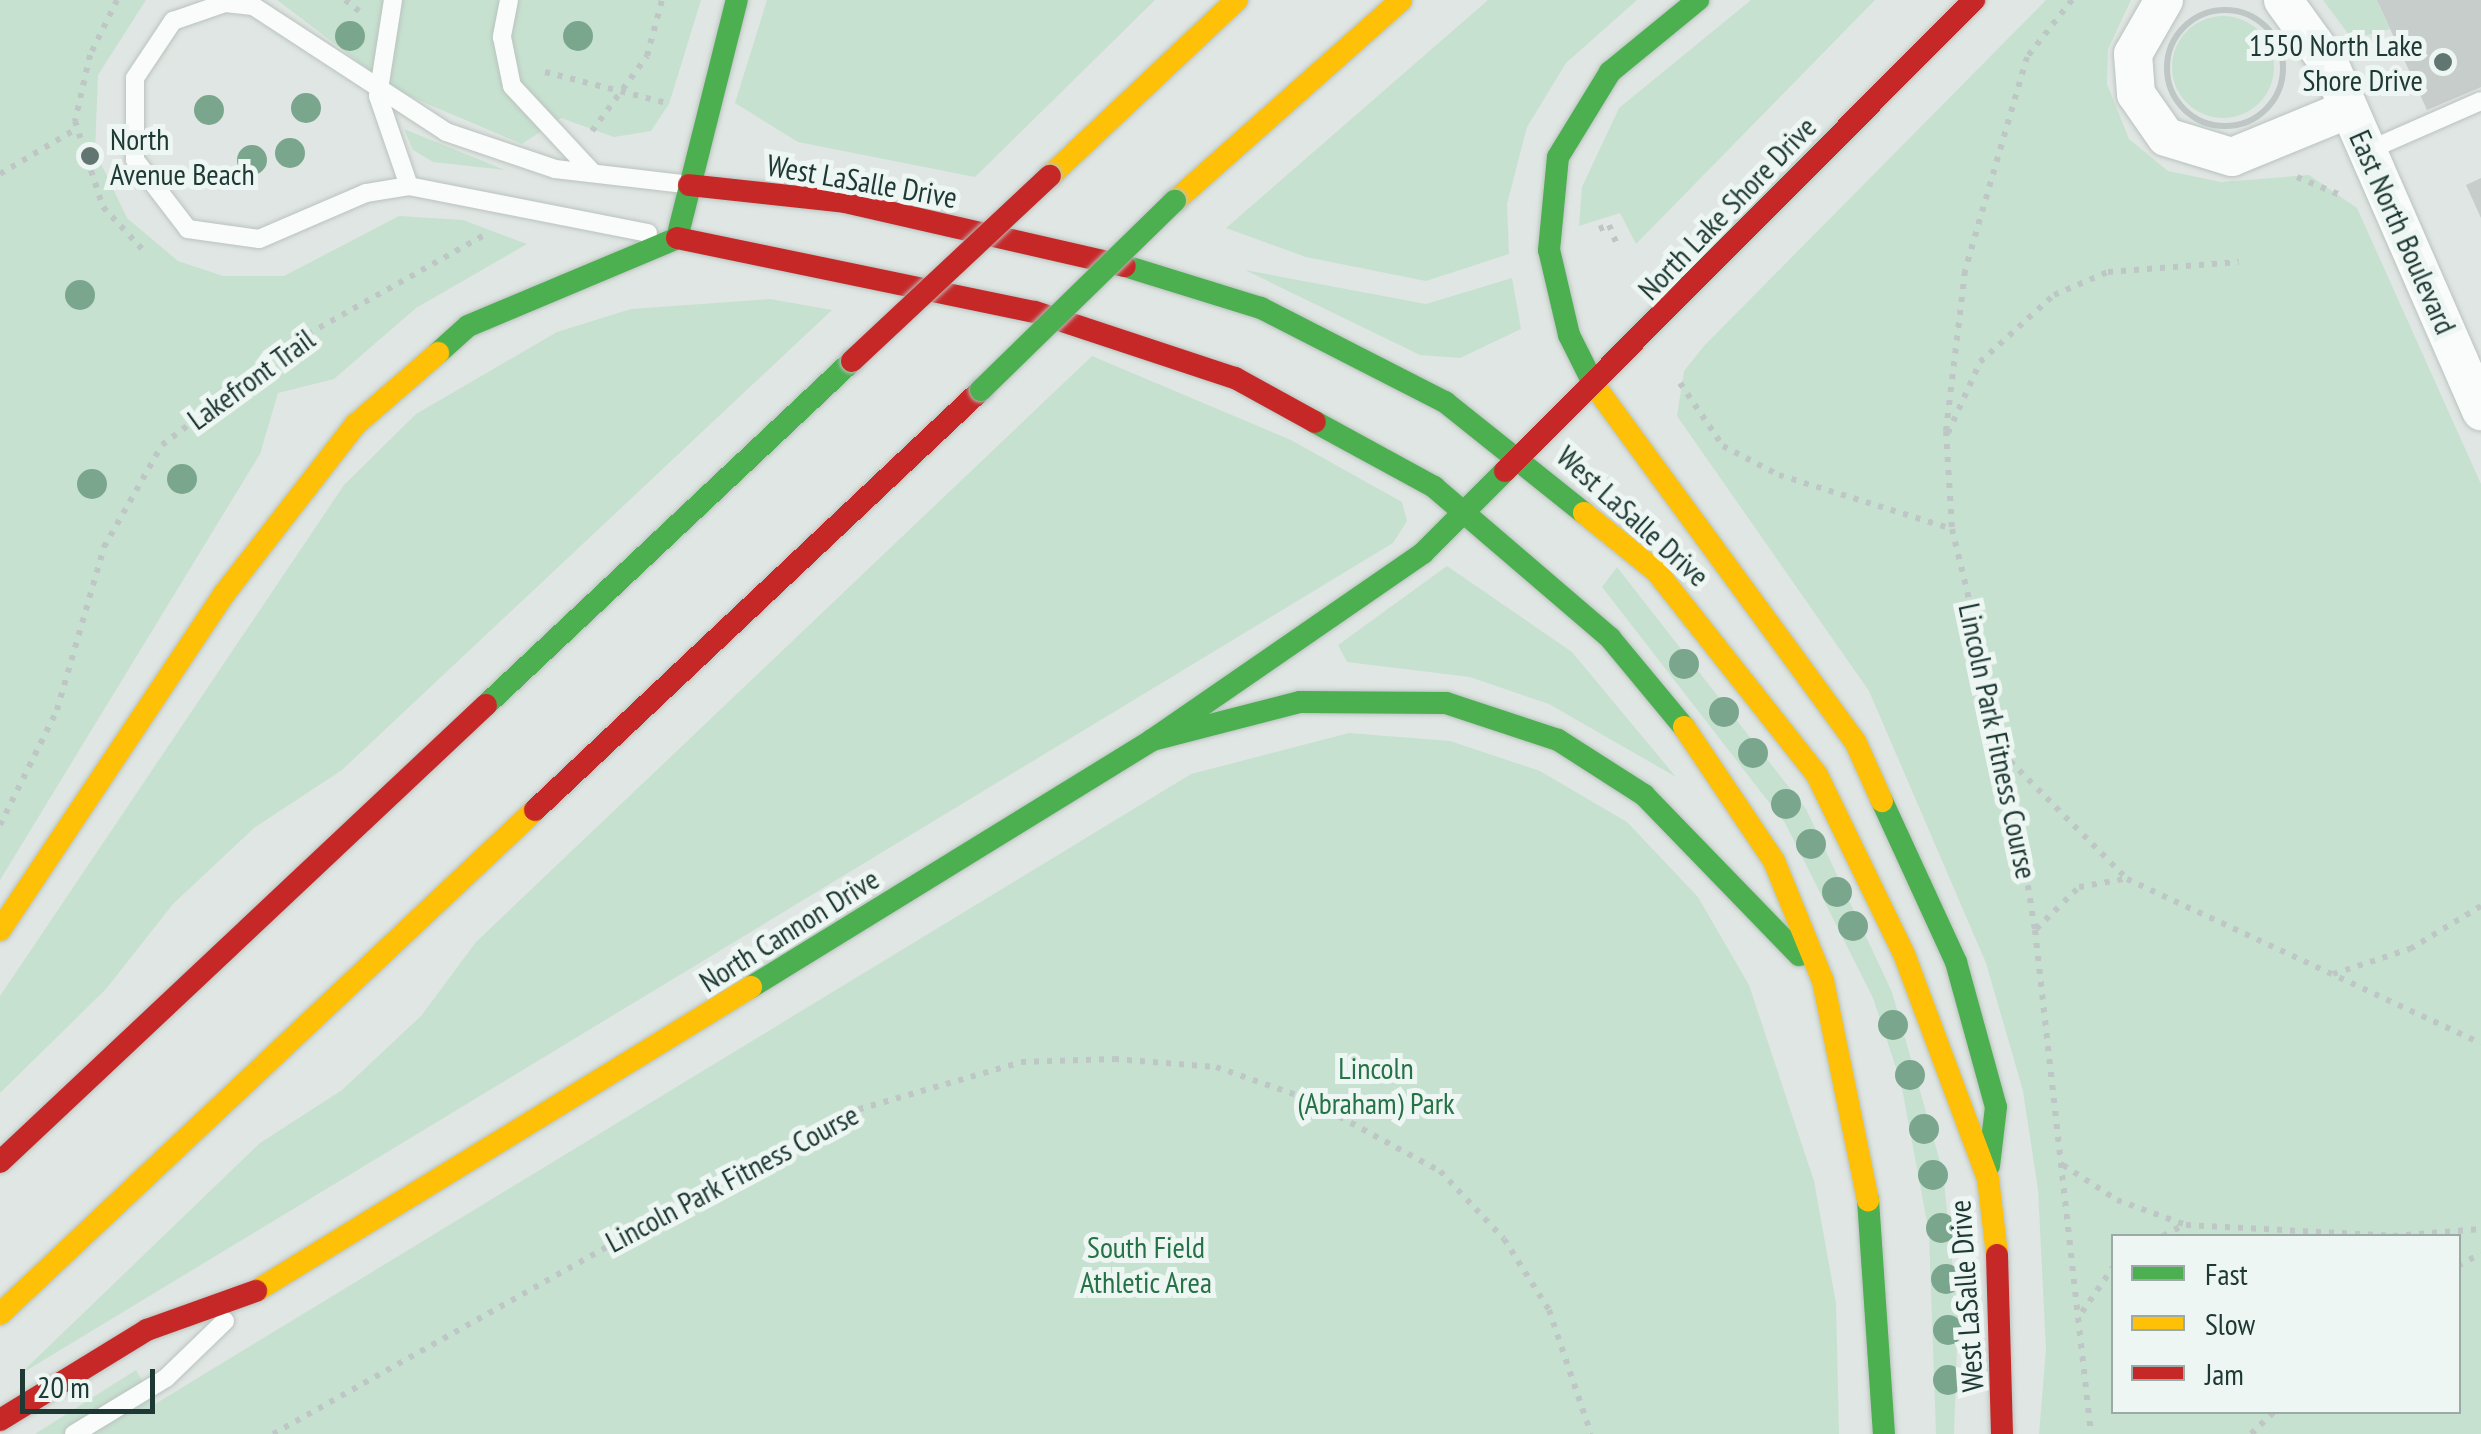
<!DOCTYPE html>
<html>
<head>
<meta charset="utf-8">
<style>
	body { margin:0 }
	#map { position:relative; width:2481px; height:1434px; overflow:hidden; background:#e0e6e3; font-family:"PT Sans Narrow",sans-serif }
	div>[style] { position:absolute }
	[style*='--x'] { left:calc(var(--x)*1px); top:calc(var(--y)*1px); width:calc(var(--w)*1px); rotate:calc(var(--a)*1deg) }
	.green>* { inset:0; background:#c7e1d0 }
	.round { border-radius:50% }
	.building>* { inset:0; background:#c7cdcb }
	.path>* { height:6px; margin-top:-3px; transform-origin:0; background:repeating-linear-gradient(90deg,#bec7c5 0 5px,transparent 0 13px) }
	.path>.ring { margin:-3px; padding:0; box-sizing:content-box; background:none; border:6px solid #bec7c5; border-radius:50% }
	.roads { filter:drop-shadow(0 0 2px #b9c3bf) drop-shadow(0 0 2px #b9c3bf) }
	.lane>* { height:18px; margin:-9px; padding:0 9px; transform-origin:9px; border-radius:9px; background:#fafbfb }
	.street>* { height:38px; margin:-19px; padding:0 19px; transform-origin:19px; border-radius:19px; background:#fafbfb }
	.fast>* { height:22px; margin:-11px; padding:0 11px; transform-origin:11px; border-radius:11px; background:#4caf50 }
	.slow>* { height:22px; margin:-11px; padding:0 11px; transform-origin:11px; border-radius:11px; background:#ffc107 }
	.jam>* { height:22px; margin:-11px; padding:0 11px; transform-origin:11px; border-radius:11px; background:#c62828 }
	.bridges { filter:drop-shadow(0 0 2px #bac3c0) drop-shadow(0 0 2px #bac3c0) }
	.fast-bridge>* { height:22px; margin:-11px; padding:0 11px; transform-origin:11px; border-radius:11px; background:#4caf50 }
	.jam-bridge>* { height:22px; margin:-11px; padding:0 11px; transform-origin:11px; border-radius:11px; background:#c62828 }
	.trees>* { width:30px; height:30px; margin:-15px; border-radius:50%; background:#7aa68d }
	.dots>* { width:28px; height:28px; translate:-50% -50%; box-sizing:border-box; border:5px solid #edf6f2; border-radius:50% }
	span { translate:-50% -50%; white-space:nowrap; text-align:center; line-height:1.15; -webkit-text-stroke:10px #edf6f2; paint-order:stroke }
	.poi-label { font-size:30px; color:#1e3933 }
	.right { translate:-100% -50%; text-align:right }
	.left { translate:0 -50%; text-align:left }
	.street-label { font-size:30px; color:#1e3933 }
	.park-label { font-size:30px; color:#267247 }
	.legend { position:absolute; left:2111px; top:1234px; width:350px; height:180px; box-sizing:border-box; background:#edf6f2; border:2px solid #9aaaa6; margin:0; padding:12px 18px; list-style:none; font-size:30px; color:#1e3933 }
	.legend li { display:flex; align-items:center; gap:20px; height:50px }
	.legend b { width:50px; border:2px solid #9aaaa6 }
	.scale { position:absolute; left:20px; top:1369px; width:135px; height:45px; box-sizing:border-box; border:5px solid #1e3933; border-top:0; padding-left:12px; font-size:30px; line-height:35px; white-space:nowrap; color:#1e3933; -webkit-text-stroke:8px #edf6f2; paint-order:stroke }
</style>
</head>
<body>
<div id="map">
	<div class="green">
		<div style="clip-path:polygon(0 0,146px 0,98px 75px,95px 151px,127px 218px,178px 261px,223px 276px,284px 276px,399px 216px,463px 220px,527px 244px,416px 308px,334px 379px,278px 393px,260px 454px,0 880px)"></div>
		<div style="clip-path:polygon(277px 0,701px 0,669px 104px,651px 131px,614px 137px,561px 118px,522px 144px,397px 91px)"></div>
		<div style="clip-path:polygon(767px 0,1155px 0,975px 177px,798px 142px,735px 103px)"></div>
		<div style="clip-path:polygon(1488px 0,1637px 0,1566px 63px,1527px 127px,1507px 204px,1509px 254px,1426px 281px,1306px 257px,1226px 228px)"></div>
		<div style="clip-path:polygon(1751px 0,1875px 0,1636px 244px,1620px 213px,1579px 226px,1582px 187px,1619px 108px)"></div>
		<div style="clip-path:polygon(evenodd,2046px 0,2131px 0,2108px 49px,2107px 84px,2129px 139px,2168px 171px,2221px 182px,2309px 175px,2357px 208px,2481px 484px,2481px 1434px,2039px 1434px,2046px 1349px,2038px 1190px,2023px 1091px,1986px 963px,1869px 691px,1677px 416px,1684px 371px,1704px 346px,2046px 0,2458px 1236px,2458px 1412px,2114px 1412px,2114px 1236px,2458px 1236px)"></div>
		<div style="clip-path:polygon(2323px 0,2377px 0,2390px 29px,2352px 39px)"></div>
		<div class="round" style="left:2172px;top:16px;width:102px;height:102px"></div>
		<div style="clip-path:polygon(404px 129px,505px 170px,433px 162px,413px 150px)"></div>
		<div style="clip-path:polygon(1245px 270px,1426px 304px,1512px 278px,1521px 329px,1460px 358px,1420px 355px)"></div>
		<div style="clip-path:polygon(770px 299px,832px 310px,342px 770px,254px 828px,173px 904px,106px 989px,0 1093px,0 996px,344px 485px,416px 414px,557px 332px,631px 309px)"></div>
		<div style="clip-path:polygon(1092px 356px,1291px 440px,1402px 502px,1407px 521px,1393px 543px,19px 1375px,260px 1143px,342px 1090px,421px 1016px,476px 942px)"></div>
		<div style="clip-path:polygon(1447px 566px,1572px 652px,1676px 777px,1549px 704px,1470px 677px,1347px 662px,1338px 645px)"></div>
		<div style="clip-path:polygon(1617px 567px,1806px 809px,1892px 992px,1943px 1172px,1958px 1317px,1954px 1434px,1936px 1434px,1929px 1233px,1901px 1083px,1873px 998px,1785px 823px,1602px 587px)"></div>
		<div style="clip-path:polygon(1349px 733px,1450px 741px,1540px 771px,1627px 822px,1698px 897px,1749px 985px,1814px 1181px,1836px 1303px,1839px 1434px,35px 1434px,136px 1370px,155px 1404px,1191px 774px)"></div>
	</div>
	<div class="building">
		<div style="clip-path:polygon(2377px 0,2481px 0,2481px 87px,2427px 110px)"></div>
		<div style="clip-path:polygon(2481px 178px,2481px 218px,2466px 185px)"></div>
	</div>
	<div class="path">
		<div style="--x:117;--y:0;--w:61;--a:116.1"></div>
		<div style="--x:90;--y:55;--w:68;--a:102.8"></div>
		<div style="--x:75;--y:121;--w:90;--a:72"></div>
		<div style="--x:103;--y:207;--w:62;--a:47"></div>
		<div style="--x:345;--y:0;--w:18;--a:38"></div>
		<div style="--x:2072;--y:0;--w:73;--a:128.3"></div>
		<div style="--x:2027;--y:57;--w:223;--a:106.2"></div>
		<div style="--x:1965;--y:271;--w:161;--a:96.8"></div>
		<div style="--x:1946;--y:431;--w:98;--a:86.5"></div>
		<div style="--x:1952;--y:529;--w:235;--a:76.4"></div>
		<div style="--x:2007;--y:757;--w:175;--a:80.8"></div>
		<div style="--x:2035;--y:930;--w:507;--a:83.66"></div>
		<div class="ring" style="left:2167px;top:10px;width:110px;height:110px"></div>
		<div style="--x:545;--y:72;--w:122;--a:14.3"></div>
		<div style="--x:592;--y:131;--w:93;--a:-53.7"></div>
		<div style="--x:647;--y:56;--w:58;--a:-75"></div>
		<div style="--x:0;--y:174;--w:88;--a:-30.6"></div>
		<div style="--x:2297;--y:177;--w:47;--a:22.7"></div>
		<div style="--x:1599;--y:229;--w:11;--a:-22"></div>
		<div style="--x:1609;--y:225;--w:18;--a:68"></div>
		<div style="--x:1680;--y:383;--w:76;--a:55.7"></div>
		<div style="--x:1723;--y:446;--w:63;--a:27.4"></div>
		<div style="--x:1779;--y:475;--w:181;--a:17.3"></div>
		<div style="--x:1948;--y:433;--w:78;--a:-65.7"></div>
		<div style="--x:1980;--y:362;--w:100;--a:-42.2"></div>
		<div style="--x:2054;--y:295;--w:59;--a:-23.1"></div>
		<div style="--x:2108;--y:272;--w:131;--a:-4.4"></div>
		<div style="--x:2010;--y:761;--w:166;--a:45.2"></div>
		<div style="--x:2127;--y:879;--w:390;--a:24.9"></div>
		<div style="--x:0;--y:825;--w:128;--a:-63.6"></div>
		<div style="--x:57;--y:710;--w:170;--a:-73.9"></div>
		<div style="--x:104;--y:547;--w:117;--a:-60.4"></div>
		<div style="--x:162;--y:445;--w:183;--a:-37.2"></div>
		<div style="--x:308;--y:334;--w:204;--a:-29.3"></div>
		<div style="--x:2036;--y:929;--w:60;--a:-44.3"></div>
		<div style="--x:2079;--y:887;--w:47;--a:-9.9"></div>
		<div style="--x:2333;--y:974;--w:81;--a:-18"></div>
		<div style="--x:2410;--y:949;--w:83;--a:-31.2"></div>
		<div style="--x:2063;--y:1165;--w:64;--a:32.9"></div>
		<div style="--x:2117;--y:1200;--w:73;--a:19.9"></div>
		<div style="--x:2186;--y:1225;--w:207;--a:3"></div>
		<div style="--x:2393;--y:1236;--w:88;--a:-4.5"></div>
		<div style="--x:2163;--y:1236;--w:24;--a:-28"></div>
		<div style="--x:2458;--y:1266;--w:26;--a:-29"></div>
		<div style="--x:2082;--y:1312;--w:56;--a:-55.2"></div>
		<div style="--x:273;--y:1434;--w:657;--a:-29.26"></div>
		<div style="--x:846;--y:1113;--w:182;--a:-16.2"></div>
		<div style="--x:1021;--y:1062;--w:93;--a:-1.8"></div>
		<div style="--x:1114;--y:1059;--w:102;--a:4.5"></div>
		<div style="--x:1216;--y:1067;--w:94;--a:19.2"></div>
		<div style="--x:1305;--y:1098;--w:153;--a:28.4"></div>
		<div style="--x:1440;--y:1171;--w:93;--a:46.7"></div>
		<div style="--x:1504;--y:1239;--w:84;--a:57.6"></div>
		<div style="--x:1549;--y:1310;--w:131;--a:71.3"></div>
		<div style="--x:2251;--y:1434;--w:32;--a:-44"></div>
	</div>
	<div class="roads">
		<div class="lane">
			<div style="--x:393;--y:0;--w:97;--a:98.9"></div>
			<div style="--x:378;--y:96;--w:95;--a:71"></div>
			<div style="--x:509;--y:0;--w:38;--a:101"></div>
			<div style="--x:502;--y:37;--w:50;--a:78.5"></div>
			<div style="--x:512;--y:86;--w:119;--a:47"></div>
			<div style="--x:2367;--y:151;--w:124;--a:-23.7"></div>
			<div style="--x:648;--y:233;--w:244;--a:-168.9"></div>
			<div style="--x:409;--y:186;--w:44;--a:170.8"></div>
			<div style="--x:366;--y:193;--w:116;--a:156.7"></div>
			<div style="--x:259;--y:239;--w:72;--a:-172"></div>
			<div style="--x:188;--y:229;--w:87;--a:-127.5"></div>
			<div style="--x:135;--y:160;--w:82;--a:-90"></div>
			<div style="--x:135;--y:78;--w:69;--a:-56.3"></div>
			<div style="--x:173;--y:21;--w:55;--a:-19.1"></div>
			<div style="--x:225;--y:3;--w:28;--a:6"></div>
			<div style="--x:253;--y:6;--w:230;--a:33.1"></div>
			<div style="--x:446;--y:132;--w:115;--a:18.7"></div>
			<div style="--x:555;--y:169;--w:128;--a:6.7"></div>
			<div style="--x:74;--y:1434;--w:108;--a:-31.3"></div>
			<div style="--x:166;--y:1378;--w:82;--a:-44"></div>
		</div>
		<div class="street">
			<div style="--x:2164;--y:0;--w:62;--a:119.9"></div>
			<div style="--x:2133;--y:54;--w:40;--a:85.7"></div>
			<div style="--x:2136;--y:94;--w:52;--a:55.1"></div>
			<div style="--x:2166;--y:137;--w:69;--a:16.9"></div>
			<div style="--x:2232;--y:157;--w:126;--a:-22.3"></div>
			<div style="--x:2283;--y:0;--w:80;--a:54.1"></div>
			<div style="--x:2330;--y:65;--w:378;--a:66.4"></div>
		</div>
		<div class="fast">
			<div style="--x:1125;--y:266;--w:142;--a:17.2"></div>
			<div style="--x:1261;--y:308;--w:207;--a:27.1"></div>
			<div style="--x:1445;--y:402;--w:178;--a:38.6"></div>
			<div style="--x:438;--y:353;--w:40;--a:-42"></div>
			<div style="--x:468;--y:326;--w:227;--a:-22.8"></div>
			<div style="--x:677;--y:238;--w:245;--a:-75.9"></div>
			<div style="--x:1594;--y:385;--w:56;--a:-116.6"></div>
			<div style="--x:1569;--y:335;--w:87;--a:-103.2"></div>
			<div style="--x:1549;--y:250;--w:93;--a:-84.5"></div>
			<div style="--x:1558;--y:157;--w:100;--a:-58.5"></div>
			<div style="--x:1610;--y:72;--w:114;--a:-39.3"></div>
			<div style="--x:1315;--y:422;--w:136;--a:28.6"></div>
			<div style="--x:1434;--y:487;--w:232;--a:40.6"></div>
			<div style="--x:1610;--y:638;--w:116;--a:50.3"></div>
			<div style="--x:486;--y:705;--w:502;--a:-43.23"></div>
			<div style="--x:1152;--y:740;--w:153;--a:-14.4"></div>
			<div style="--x:1300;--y:702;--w:146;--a:0.4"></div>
			<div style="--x:1446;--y:703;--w:118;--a:18.3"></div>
			<div style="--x:1558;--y:740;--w:102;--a:32.6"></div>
			<div style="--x:1644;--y:795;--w:223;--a:45.9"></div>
			<div style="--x:1882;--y:801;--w:177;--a:65.3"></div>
			<div style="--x:1956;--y:962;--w:150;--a:74.6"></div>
			<div style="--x:1996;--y:1107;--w:59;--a:96.8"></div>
			<div style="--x:751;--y:987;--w:471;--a:-31.6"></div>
			<div style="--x:1152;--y:740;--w:329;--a:-34.6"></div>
			<div style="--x:1423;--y:553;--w:116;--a:-45"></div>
			<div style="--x:1868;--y:1200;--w:235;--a:86.1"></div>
		</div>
		<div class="slow">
			<div style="--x:1050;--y:176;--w:257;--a:-43.3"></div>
			<div style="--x:1175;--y:201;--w:302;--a:-41.6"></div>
			<div style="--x:1594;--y:385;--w:441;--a:53.8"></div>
			<div style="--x:1855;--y:741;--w:66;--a:65.8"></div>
			<div style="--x:1584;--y:513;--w:92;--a:38.9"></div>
			<div style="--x:1656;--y:571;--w:260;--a:51.7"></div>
			<div style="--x:1817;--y:775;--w:199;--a:64.1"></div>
			<div style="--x:1904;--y:954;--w:240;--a:69.5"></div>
			<div style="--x:1988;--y:1179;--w:77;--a:83.2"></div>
			<div style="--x:1684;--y:727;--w:161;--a:56.1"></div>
			<div style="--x:1774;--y:861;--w:130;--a:67.8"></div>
			<div style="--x:1823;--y:981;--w:224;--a:78.4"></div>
			<div style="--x:0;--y:930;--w:404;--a:-56.3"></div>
			<div style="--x:224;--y:594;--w:214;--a:-52.2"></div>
			<div style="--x:355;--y:425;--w:110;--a:-40.9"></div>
			<div style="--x:256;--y:1291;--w:581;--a:-31.56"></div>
			<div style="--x:0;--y:1314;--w:735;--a:-43.29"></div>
		</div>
		<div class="jam">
			<div style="--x:689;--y:185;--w:157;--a:6.2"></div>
			<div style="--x:845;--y:202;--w:287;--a:12.9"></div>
			<div style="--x:677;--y:238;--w:366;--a:11.7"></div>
			<div style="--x:1035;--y:312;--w:211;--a:18.3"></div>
			<div style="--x:1235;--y:378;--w:91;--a:28.8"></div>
			<div style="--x:1505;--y:471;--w:665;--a:-45.12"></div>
			<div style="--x:535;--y:810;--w:613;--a:-43.28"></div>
			<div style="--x:0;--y:1162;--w:667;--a:-43.24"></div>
			<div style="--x:1997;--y:1255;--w:179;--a:88.4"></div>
			<div style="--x:0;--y:1420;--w:172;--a:-31.5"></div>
			<div style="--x:147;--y:1330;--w:116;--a:-19.7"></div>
		</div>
	</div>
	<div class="bridges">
		<div class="fast-bridge">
			<div style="--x:981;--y:390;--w:271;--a:-44.3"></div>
		</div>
		<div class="jam-bridge">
			<div style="--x:852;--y:361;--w:271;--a:-43.1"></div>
		</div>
	</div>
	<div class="trees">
		<div style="left:350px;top:36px"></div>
		<div style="left:578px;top:36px"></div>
		<div style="left:306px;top:108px"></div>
		<div style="left:209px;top:110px"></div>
		<div style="left:290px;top:153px"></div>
		<div style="left:252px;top:160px"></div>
		<div style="left:80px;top:295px"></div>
		<div style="left:182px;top:479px"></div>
		<div style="left:92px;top:484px"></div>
		<div style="left:1684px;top:664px"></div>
		<div style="left:1724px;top:712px"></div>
		<div style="left:1753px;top:753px"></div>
		<div style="left:1786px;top:804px"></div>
		<div style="left:1811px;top:844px"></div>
		<div style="left:1837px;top:892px"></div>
		<div style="left:1853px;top:926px"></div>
		<div style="left:1893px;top:1025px"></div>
		<div style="left:1910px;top:1075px"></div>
		<div style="left:1924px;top:1129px"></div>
		<div style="left:1933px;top:1175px"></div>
		<div style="left:1941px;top:1228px"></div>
		<div style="left:1946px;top:1279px"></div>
		<div style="left:1948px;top:1330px"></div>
		<div style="left:1948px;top:1380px"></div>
	</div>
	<div class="dots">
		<div style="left:2443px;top:62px;background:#627671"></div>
		<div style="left:90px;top:156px;background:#627671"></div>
	</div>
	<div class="poi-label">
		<span class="right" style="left:2423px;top:62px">1550 North Lake<br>Shore Drive</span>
		<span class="left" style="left:110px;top:156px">North<br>Avenue Beach</span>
	</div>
	<div class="street-label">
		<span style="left:862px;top:181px;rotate:10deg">West LaSalle Drive</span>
		<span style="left:1727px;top:208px;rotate:-46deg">North Lake Shore Drive</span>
		<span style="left:2403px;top:232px;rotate:66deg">East North Boulevard</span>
		<span style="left:251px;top:379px;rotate:-36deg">Lakefront Trail</span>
		<span style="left:1633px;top:516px;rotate:42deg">West LaSalle Drive</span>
		<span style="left:1998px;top:741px;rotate:78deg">Lincoln Park Fitness Course</span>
		<span style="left:789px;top:930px;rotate:-32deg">North Cannon Drive</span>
		<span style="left:732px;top:1178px;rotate:-28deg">Lincoln Park Fitness Course</span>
		<span style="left:1966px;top:1296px;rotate:-94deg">West LaSalle Drive</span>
	</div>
	<div class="park-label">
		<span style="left:1376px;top:1085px">Lincoln<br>(Abraham) Park</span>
		<span style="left:1146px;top:1264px">South Field<br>Athletic Area</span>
	</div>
	<ul class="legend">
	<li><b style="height:12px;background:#4caf50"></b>Fast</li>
	<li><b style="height:12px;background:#ffc107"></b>Slow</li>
	<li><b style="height:12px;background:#c62828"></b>Jam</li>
	</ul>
	<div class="scale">20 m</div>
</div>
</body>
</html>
